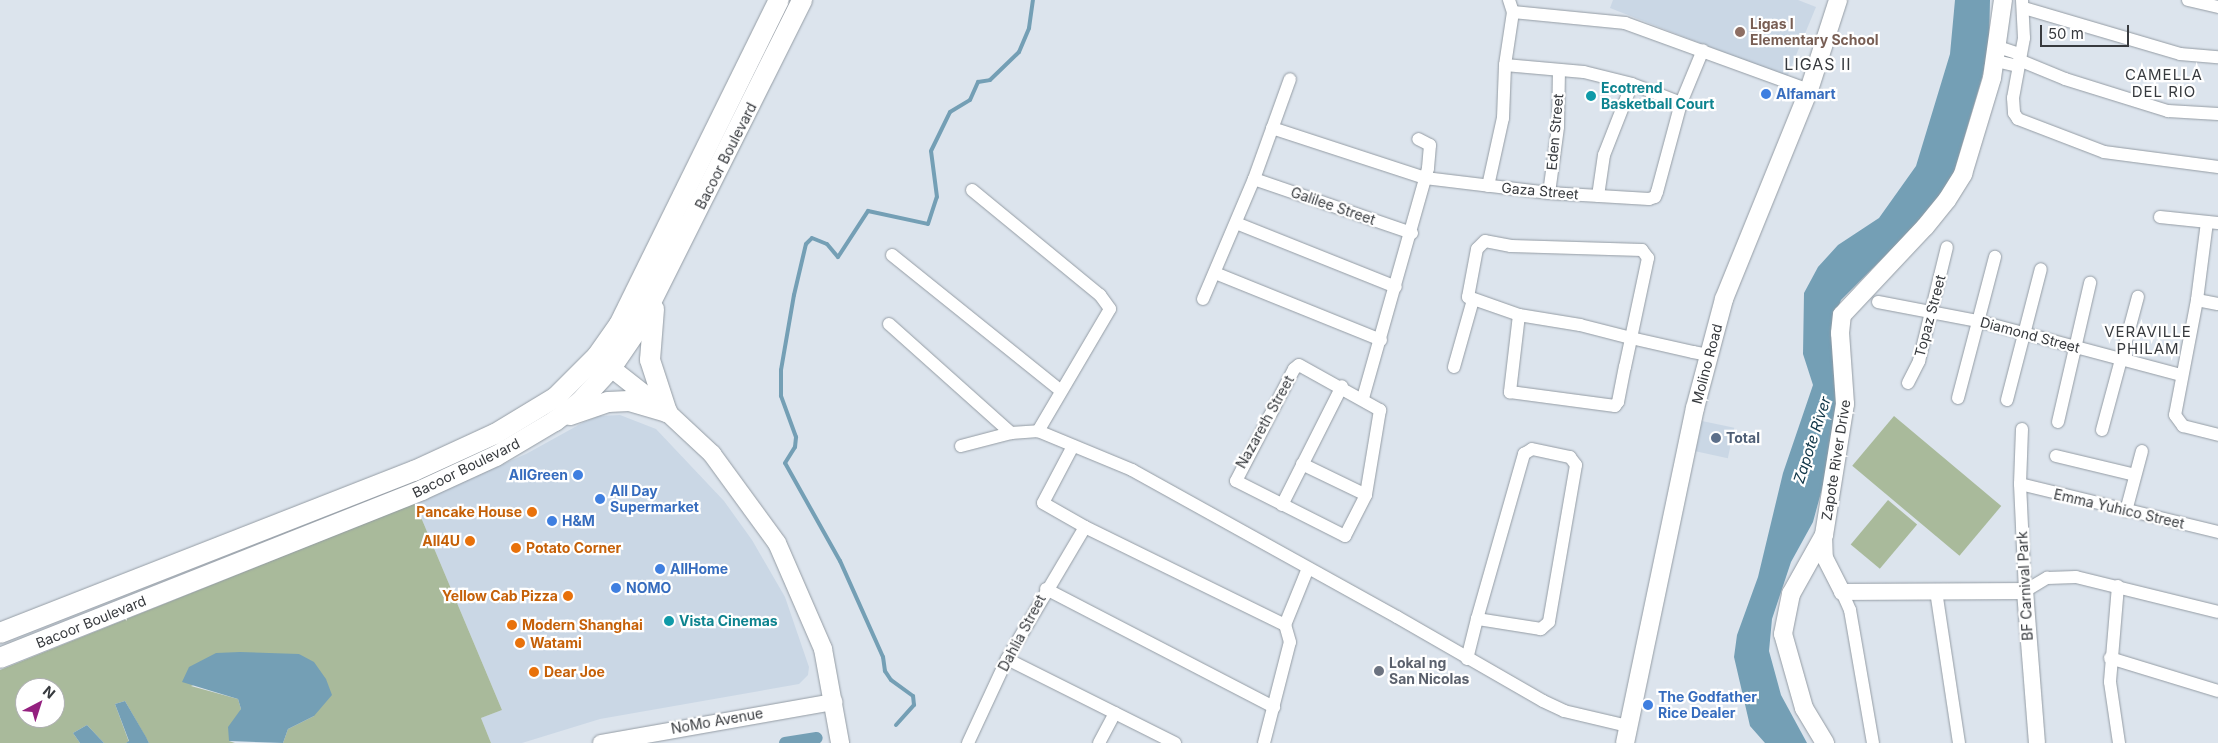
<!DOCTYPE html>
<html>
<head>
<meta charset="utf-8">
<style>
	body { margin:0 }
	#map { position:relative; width:2218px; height:743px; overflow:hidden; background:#dce4ed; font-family:Inter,sans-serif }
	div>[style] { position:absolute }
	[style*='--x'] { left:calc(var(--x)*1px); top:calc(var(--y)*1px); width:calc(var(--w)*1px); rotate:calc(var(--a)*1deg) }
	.built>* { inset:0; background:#cad7e5; transform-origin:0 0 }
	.green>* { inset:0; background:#a9ba9b; transform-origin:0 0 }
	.water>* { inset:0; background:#749fb5 }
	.stream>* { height:4px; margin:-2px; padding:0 2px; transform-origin:2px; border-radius:2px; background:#749fb5 }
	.canal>* { height:12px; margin:-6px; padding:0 6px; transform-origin:6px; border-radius:6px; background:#749fb5 }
	.roads { filter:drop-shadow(0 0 1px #949ca4) drop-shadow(0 0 1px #949ca4) }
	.minor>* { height:12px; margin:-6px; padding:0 6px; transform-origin:6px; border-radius:6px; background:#fff }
	.tertiary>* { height:16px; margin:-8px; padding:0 8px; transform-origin:8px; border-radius:8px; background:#fff }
	.secondary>* { height:18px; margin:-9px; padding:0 9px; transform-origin:9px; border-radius:9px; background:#fff }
	.primary>* { height:20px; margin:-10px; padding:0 10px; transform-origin:10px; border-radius:10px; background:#fff }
	.dots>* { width:14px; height:14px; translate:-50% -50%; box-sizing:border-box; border:2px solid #fff; border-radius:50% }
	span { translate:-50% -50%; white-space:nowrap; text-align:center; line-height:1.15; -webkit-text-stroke:4.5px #fff; paint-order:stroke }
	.education-label { font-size:14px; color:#785e54; font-weight:700 }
	.left { translate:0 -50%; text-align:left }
	.culture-label { font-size:14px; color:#0d838f; font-weight:700 }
	.shop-label { font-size:14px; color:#366cbe; font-weight:700 }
	.right { translate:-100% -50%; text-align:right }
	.street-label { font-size:14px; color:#373a3e }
	.service-label { font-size:14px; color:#4e5e75; font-weight:700 }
	.food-label { font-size:14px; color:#c56008; font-weight:700 }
	.worship-label { font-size:14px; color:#5b616d; font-weight:700 }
	.neighbourhood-label { font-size:15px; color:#373a3e; letter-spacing:1px }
	.water-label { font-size:15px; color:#0e3446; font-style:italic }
	.quarter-label { font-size:16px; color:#373a3e; letter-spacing:1px }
	.north { position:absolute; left:15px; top:678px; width:50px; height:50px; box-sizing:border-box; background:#fff; border:1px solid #afb0b2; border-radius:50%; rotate:40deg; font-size:14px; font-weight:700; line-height:20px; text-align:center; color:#373a3e }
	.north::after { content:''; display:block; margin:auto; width:18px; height:22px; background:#94207f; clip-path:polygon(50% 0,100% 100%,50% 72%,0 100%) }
	.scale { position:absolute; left:2040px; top:25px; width:89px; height:22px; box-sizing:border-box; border:2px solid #373a3e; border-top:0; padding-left:6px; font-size:15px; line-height:18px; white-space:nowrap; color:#373a3e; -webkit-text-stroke:4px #fff; paint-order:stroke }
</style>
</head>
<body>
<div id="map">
	<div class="built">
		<div style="clip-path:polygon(1613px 0,1798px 0,1816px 7px,1787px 77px,1610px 8px)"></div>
		<div style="clip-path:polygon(620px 415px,656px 429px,724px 501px,752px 540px,785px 597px,809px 667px,808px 675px,799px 684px,600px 719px,522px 743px,491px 743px,481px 718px,502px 710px,415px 503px,526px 454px,584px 422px,599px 416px)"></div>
		<div style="left:1702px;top:421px;width:33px;height:31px;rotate:12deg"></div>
	</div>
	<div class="green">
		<div style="left:1894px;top:416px;width:140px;height:65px;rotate:40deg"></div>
		<div style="left:1888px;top:500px;width:38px;height:58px;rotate:40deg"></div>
		<div style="clip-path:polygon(evenodd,415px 503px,502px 710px,481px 718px,491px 743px,283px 743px,288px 729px,314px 716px,299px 654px,270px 655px,191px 686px,238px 699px,241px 709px,229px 741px,235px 743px,149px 743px,125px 701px,115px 704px,129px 742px,126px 743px,104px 743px,87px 725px,73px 733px,80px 743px,0 743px,0 670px,415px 503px,25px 688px,55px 688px,55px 718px,25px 718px,25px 688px)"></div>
	</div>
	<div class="water">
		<div style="clip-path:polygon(1955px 0,1990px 0,1989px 46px,1982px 78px,1952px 179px,1921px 220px,1841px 300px,1836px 313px,1837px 404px,1826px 474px,1813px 522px,1791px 562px,1772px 619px,1769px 651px,1781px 695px,1807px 743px,1765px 743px,1750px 726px,1734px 657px,1737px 635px,1758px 577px,1783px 473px,1813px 385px,1803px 354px,1804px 293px,1818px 267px,1838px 245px,1879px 218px,1916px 166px,1950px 54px)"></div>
		<div style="clip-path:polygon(240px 652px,299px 654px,314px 662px,326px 679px,332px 695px,314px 716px,288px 729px,283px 743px,229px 741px,228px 727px,241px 709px,238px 699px,182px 682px,189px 667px,216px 653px)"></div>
		<div style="clip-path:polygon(125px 701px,146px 737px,149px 743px,126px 743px,129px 741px,115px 704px)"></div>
		<div style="clip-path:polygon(87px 725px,104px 743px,80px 743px,73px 733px)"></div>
	</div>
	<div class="stream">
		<div style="--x:896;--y:725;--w:27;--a:-48"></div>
		<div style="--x:914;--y:705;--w:9;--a:-96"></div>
		<div style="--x:913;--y:696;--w:27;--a:-144"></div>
		<div style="--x:891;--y:680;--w:11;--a:-124"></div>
		<div style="--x:885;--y:671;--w:14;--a:-98"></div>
		<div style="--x:883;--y:657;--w:105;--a:-114.1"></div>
		<div style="--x:840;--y:561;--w:112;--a:-119.3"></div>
		<div style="--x:785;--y:463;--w:19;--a:-58"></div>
		<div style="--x:795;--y:447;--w:10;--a:-84"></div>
		<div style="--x:796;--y:437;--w:44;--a:-110.1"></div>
		<div style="--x:781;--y:396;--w:26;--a:-90"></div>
		<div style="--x:781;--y:370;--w:76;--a:-80.2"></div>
		<div style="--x:794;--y:295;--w:52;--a:-76.8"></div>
		<div style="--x:806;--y:244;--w:8;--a:-45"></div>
		<div style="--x:812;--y:238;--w:16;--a:22"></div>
		<div style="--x:827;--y:244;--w:17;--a:50"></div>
		<div style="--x:838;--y:257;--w:55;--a:-56.9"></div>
		<div style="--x:868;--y:211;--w:61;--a:12.2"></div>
		<div style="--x:928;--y:224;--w:28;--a:-72"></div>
		<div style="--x:937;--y:197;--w:46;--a:-97.4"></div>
		<div style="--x:931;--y:151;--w:43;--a:-64"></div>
		<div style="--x:950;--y:112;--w:23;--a:-31"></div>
		<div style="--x:970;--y:100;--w:20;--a:-66"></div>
		<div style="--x:978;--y:82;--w:12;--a:-9"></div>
		<div style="--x:990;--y:80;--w:40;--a:-44"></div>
		<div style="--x:1019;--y:52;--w:26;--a:-67"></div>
		<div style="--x:1029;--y:28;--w:28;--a:-82"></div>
	</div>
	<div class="canal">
		<div style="--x:785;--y:743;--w:32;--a:-9"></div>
	</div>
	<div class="roads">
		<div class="minor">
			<div style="--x:1509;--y:0;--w:13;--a:72"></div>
			<div style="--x:2022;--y:0;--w:38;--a:87"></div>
			<div style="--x:2024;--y:38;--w:61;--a:100.4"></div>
			<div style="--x:2013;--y:98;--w:15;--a:86"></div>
			<div style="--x:2014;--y:113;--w:7;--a:56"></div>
			<div style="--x:2018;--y:119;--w:92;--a:21"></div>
			<div style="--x:2104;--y:152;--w:115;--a:7.5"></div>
			<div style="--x:2188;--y:0;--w:31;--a:13"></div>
			<div style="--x:2024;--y:8;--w:163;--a:16.4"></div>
			<div style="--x:2180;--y:54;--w:38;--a:5"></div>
			<div style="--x:1513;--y:12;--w:113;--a:5.6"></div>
			<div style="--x:1625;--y:23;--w:196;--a:20"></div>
			<div style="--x:1998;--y:47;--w:23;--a:18"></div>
			<div style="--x:2019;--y:60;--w:50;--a:22.4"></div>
			<div style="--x:2065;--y:79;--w:108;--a:17.3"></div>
			<div style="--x:2168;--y:111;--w:50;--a:3.4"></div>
			<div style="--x:1996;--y:61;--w:23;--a:13"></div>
			<div style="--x:1505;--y:65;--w:79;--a:5.1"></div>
			<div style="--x:1584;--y:72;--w:49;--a:14"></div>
			<div style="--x:1632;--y:84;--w:53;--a:21.2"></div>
			<div style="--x:1272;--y:128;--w:161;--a:18.1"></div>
			<div style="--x:1425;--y:178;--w:125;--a:6.9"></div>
			<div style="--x:1549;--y:193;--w:100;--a:3.4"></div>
			<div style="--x:1649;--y:199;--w:6;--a:-18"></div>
			<div style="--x:1655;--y:197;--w:5;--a:-68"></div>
			<div style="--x:1657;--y:192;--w:92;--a:-74.9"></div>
			<div style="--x:1681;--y:103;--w:57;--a:-67.5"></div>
			<div style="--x:1254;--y:179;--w:167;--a:18.9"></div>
			<div style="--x:1488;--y:186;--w:70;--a:-77.6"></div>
			<div style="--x:1503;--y:118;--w:53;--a:-87.8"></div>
			<div style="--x:1505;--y:65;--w:54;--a:-81.4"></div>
			<div style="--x:972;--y:190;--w:166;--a:39.4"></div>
			<div style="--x:1100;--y:295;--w:17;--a:54"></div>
			<div style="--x:1110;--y:309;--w:142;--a:120.5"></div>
			<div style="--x:1549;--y:193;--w:67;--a:-82.2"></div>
			<div style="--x:1558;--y:127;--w:57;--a:-89"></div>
			<div style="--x:1598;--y:196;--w:41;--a:-81.7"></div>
			<div style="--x:1604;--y:155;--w:76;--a:-68.5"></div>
			<div style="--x:2160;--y:217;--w:58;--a:5.9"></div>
			<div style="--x:2207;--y:222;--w:79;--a:97.3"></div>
			<div style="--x:2197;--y:300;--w:117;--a:100.8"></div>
			<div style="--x:2175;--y:415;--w:14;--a:54"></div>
			<div style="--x:2183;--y:426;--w:36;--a:14"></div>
			<div style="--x:1236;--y:223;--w:172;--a:21.8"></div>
			<div style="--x:892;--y:255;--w:216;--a:38.8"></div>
			<div style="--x:1215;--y:273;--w:179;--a:22"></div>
			<div style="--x:1203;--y:299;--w:130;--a:-67"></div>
			<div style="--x:1254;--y:179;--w:106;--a:-70.2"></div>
			<div style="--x:2197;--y:300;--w:21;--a:11"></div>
			<div style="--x:1878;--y:302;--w:102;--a:10.8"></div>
			<div style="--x:1978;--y:321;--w:210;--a:14.9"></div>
			<div style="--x:1519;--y:315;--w:78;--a:96.7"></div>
			<div style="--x:1510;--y:392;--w:106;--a:7.6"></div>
			<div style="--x:1615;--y:406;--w:5;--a:-53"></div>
			<div style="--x:1618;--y:402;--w:36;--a:-79"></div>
			<div style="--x:1625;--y:367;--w:30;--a:-78"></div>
			<div style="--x:1631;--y:338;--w:82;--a:-78"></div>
			<div style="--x:1648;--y:258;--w:10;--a:-127"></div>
			<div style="--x:1642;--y:250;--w:131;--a:-178.3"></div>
			<div style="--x:1511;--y:246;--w:26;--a:-169"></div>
			<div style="--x:1485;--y:241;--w:11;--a:135"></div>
			<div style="--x:1477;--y:249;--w:49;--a:100.6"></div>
			<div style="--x:1468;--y:297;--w:54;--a:19.4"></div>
			<div style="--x:1519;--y:315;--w:62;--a:9.3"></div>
			<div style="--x:1580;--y:325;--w:53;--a:14.3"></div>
			<div style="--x:1631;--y:338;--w:64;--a:12.7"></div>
			<div style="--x:1693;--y:352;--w:16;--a:11"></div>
			<div style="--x:889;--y:324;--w:164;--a:41.8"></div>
			<div style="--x:1299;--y:365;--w:93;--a:29.1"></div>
			<div style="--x:1380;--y:410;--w:86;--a:99.4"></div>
			<div style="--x:1366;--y:495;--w:46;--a:117.1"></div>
			<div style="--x:1345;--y:536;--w:122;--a:-153.2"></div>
			<div style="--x:1236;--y:481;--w:126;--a:-62.6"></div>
			<div style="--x:1294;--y:369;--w:6;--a:-39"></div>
			<div style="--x:1454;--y:367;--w:70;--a:-74.2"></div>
			<div style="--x:1908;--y:383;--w:25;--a:-63"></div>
			<div style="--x:1919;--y:361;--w:117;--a:-76.2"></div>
			<div style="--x:1363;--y:398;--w:239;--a:-74.2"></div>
			<div style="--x:1428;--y:168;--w:23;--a:-85"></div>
			<div style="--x:1430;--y:145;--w:13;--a:-153"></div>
			<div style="--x:1958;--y:398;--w:146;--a:-75.3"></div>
			<div style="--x:2007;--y:400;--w:135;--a:-75.5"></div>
			<div style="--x:2058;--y:422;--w:143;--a:-77"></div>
			<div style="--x:2022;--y:429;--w:55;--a:92.1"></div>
			<div style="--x:2020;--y:484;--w:107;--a:87.3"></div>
			<div style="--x:2025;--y:591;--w:26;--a:-31"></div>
			<div style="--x:2047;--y:578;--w:29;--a:-2"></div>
			<div style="--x:2076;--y:577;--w:146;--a:13.8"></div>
			<div style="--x:2102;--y:430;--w:138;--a:-74.9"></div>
			<div style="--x:961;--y:446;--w:52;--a:-14.6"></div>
			<div style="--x:1011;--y:433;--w:27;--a:-4"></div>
			<div style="--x:1038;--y:431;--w:102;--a:22.5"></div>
			<div style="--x:1132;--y:470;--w:303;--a:29"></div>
			<div style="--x:1397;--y:617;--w:168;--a:29.9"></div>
			<div style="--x:1543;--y:701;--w:23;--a:25"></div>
			<div style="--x:1564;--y:711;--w:66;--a:13.2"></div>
			<div style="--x:1073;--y:446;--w:64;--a:117.8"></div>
			<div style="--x:1043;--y:503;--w:48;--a:29.7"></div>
			<div style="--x:1085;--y:527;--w:223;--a:26.1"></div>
			<div style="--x:2056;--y:456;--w:81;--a:13.5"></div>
			<div style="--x:1302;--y:464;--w:71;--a:25.8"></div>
			<div style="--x:2020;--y:484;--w:204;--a:13.6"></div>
			<div style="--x:1282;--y:505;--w:133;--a:-63.2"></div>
			<div style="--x:2126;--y:511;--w:62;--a:-75.1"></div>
			<div style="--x:2118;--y:586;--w:96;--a:94.8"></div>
			<div style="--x:2110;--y:682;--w:62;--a:81.6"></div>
			<div style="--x:1046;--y:589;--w:257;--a:27.4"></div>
			<div style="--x:1936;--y:591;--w:154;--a:81.4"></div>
			<div style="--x:1842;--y:592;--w:20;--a:66"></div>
			<div style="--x:1850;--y:610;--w:135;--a:80.2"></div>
			<div style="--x:2110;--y:658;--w:113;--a:17"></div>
			<div style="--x:1007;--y:659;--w:188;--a:26.6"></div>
			<div style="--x:1467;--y:659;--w:41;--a:-76"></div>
			<div style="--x:1477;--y:619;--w:172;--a:-74.1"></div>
			<div style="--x:1524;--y:454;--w:9;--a:-32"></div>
			<div style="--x:1532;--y:449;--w:39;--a:12"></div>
			<div style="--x:1570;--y:457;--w:10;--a:53"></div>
			<div style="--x:1576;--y:465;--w:159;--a:99.8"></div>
			<div style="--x:1549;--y:622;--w:11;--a:139"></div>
			<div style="--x:1541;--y:629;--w:65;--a:-171.1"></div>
			<div style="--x:968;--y:743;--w:93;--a:-65.1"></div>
			<div style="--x:1007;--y:659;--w:153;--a:-59.4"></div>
			<div style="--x:1099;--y:743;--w:34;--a:-62"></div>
			<div style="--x:1264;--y:743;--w:104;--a:-75.6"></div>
			<div style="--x:1290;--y:642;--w:18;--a:-106"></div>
			<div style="--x:1285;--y:625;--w:61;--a:-68"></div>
		</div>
		<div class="tertiary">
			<div style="--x:1824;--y:535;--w:23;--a:88"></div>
			<div style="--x:1825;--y:558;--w:38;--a:63"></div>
			<div style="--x:1842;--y:592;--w:183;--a:-0.3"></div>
			<div style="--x:2025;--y:591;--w:152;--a:85.5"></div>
			<div style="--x:601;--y:743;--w:237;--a:-10"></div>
		</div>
		<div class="secondary">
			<div style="--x:601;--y:360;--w:84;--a:38.2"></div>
			<div style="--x:667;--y:412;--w:62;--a:43"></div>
			<div style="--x:712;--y:454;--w:110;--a:53.9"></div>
			<div style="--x:777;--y:543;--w:116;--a:66.5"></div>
			<div style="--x:823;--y:649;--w:96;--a:79.7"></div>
			<div style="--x:1625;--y:743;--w:342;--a:-78.2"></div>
			<div style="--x:1695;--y:408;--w:113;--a:-75.1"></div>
			<div style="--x:1724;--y:299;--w:226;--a:-67.9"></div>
			<div style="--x:1809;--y:90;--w:95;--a:-72.1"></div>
			<div style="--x:1825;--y:743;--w:41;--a:-121"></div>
			<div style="--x:1804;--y:708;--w:77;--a:-105.8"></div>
			<div style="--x:1783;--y:634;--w:41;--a:-78.7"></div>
			<div style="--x:1791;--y:594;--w:68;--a:-60.8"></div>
			<div style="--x:1824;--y:535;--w:133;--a:-80.9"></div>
			<div style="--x:1845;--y:404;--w:71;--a:-94"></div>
			<div style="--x:1840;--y:333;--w:18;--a:-84"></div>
			<div style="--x:1842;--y:315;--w:121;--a:-46.7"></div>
			<div style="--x:1925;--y:227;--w:35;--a:-51"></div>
			<div style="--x:1947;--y:200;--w:31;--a:-58"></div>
			<div style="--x:1963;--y:174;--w:100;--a:-73.2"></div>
			<div style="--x:1992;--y:78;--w:79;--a:-82"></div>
		</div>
		<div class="primary">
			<div style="--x:654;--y:309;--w:51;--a:94.5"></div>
			<div style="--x:650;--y:360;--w:55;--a:71.9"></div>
			<div style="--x:570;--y:415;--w:40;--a:-18.9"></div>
			<div style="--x:608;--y:402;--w:21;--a:-3"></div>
			<div style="--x:629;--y:401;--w:40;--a:16"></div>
			<div style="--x:0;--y:633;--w:445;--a:-21.4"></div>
			<div style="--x:414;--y:471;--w:89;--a:-24.6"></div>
			<div style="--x:495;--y:434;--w:71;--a:-31.2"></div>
			<div style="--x:556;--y:397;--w:58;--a:-45"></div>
			<div style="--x:597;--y:356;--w:38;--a:-55"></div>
			<div style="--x:619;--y:325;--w:362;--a:-63.8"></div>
			<div style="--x:0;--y:658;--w:454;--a:-21.7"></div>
			<div style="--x:422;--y:490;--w:81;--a:-24.7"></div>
			<div style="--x:496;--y:456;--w:69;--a:-30.7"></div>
			<div style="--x:555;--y:421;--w:31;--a:-37"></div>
			<div style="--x:580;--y:402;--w:46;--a:-47.6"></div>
			<div style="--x:611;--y:368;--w:46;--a:-55.6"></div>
			<div style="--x:637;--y:330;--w:369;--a:-63.4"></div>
		</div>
	</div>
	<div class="dots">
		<div style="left:1740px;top:32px;background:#8d6e63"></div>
		<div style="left:1766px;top:94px;background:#3f7fe0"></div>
		<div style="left:1591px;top:96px;background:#0f9aa8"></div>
		<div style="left:1716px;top:438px;background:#5c6f8a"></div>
		<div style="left:578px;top:475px;background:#3f7fe0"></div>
		<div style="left:600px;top:499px;background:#3f7fe0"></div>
		<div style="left:532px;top:512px;background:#e8710a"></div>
		<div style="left:552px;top:521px;background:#3f7fe0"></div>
		<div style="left:470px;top:541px;background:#e8710a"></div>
		<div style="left:516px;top:548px;background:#e8710a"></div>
		<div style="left:660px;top:569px;background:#3f7fe0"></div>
		<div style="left:616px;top:588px;background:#3f7fe0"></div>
		<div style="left:568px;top:596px;background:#e8710a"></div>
		<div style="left:669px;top:621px;background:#0f9aa8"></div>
		<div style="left:512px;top:625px;background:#e8710a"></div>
		<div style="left:520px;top:643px;background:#e8710a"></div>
		<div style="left:1379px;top:671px;background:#6b7280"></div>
		<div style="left:534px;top:672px;background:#e8710a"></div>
		<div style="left:1648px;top:705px;background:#3f7fe0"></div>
	</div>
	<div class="education-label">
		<span class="left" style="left:1750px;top:32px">Ligas I<br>Elementary School</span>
	</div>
	<div class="culture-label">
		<span class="left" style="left:1601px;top:96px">Ecotrend<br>Basketball Court</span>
		<span class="left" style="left:679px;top:621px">Vista Cinemas</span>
	</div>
	<div class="shop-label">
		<span class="left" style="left:1776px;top:94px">Alfamart</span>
		<span class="right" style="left:568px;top:475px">AllGreen</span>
		<span class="left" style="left:610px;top:499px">All Day<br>Supermarket</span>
		<span class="left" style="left:562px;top:521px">H&amp;M</span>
		<span class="left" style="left:670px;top:569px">AllHome</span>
		<span class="left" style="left:626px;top:588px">NOMO</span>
		<span class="left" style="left:1658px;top:705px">The Godfather<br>Rice Dealer</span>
	</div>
	<div class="street-label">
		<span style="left:1555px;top:132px;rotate:-85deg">Eden Street</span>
		<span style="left:726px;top:156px;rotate:-63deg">Bacoor Boulevard</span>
		<span style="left:1540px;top:191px;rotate:5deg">Gaza Street</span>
		<span style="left:1333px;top:206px;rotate:19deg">Galilee Street</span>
		<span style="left:1930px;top:316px;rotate:-75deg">Topaz Street</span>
		<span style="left:2030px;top:335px;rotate:15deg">Diamond Street</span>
		<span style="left:1707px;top:364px;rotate:-75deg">Molino Road</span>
		<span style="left:1265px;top:422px;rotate:-61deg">Nazareth Street</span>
		<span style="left:1836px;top:460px;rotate:-81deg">Zapote River Drive</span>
		<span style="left:466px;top:468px;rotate:-26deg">Bacoor Boulevard</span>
		<span style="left:2119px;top:509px;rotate:13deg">Emma Yuhico Street</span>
		<span style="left:2025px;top:586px;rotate:-93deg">BF Carnival Park</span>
		<span style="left:91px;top:622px;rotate:-22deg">Bacoor Boulevard</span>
		<span style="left:1022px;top:633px;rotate:-62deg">Dahlia Street</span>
		<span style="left:717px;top:721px;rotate:-10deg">NoMo Avenue</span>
	</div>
	<div class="service-label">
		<span class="left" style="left:1726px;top:438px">Total</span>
	</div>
	<div class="food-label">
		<span class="right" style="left:522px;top:512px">Pancake House</span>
		<span class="right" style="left:460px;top:541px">All4U</span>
		<span class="left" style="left:526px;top:548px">Potato Corner</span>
		<span class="right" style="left:558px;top:596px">Yellow Cab Pizza</span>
		<span class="left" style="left:522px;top:625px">Modern Shanghai</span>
		<span class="left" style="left:530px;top:643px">Watami</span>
		<span class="left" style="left:544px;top:672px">Dear Joe</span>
	</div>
	<div class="worship-label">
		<span class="left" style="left:1389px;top:671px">Lokal ng<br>San Nicolas</span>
	</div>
	<div class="neighbourhood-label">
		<span style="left:2164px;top:83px">CAMELLA<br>DEL RIO</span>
		<span style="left:2148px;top:340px">VERAVILLE<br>PHILAM</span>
	</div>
	<div class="water-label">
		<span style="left:1812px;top:440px;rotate:-72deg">Zapote River</span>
	</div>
	<div class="quarter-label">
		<span style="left:1818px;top:64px">LIGAS II</span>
	</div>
	<div class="north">N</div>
	<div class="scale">50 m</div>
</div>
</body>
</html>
